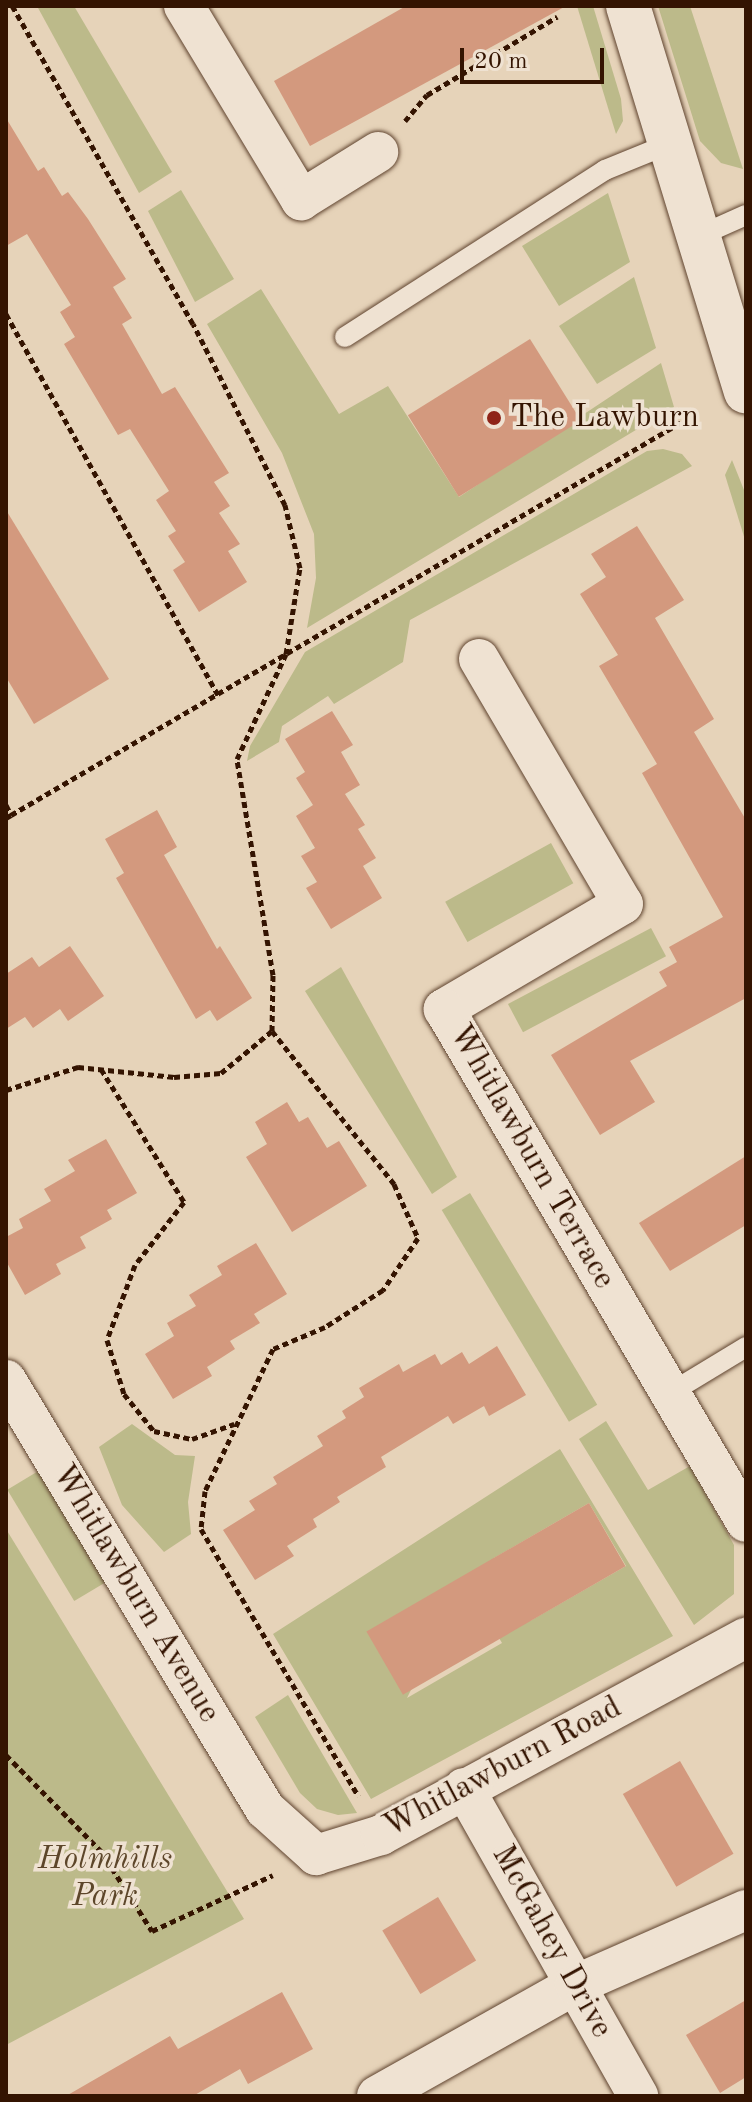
<!DOCTYPE html>
<html>
<head>
<meta charset="utf-8">
<style>
	body { margin:0 }
	#map { position:relative; width:752px; height:2102px; overflow:hidden; background:#e6d3b9; font-family:"Old Standard TT",serif }
	div>[style] { position:absolute }
	[style*='--x'] { left:calc(var(--x)*1px); top:calc(var(--y)*1px); width:calc(var(--w)*1px); rotate:calc(var(--a)*1deg) }
	.green>* { inset:0; background:#bcba8a; transform-origin:0 0 }
	.building>* { inset:0; background:#d3997e; transform-origin:0 0 }
	.path>* { height:5px; margin-top:-2.5px; transform-origin:0; background:repeating-linear-gradient(90deg,#341401 0 6px,transparent 0 10px) }
	.roads { filter:drop-shadow(0 0 2px #60442f) drop-shadow(0 0 2px #60442f) }
	.lane>* { height:20px; margin:-10px; padding:0 10px; transform-origin:10px; border-radius:10px; background:#efe2d2 }
	.street>* { height:40px; margin:-20px; padding:0 20px; transform-origin:20px; border-radius:20px; background:#efe2d2 }
	.secondary>* { height:44px; margin:-22px; padding:0 22px; transform-origin:22px; border-radius:22px; background:#efe2d2 }
	.dots>* { width:22px; height:22px; translate:-50% -50%; box-sizing:border-box; border:4px solid #efe2d2; border-radius:50% }
	span { translate:-50% -50%; white-space:nowrap; text-align:center; line-height:1.15; -webkit-text-stroke:7px #efe2d2; paint-order:stroke }
	.poi-label { font-size:32px; color:#341401 }
	.left { translate:0 -50%; text-align:left }
	.street-label { font-size:32px; color:#341401 }
	.park-label { font-size:32px; color:#5d462a; font-style:italic }
	.frame { position:absolute; inset:0; border:8px solid #341401; pointer-events:none }
	.scale { position:absolute; left:460px; top:48px; width:144px; height:36px; box-sizing:border-box; border:4px solid #341401; border-top:0; padding-left:10px; font-size:24px; line-height:28px; white-space:nowrap; color:#341401; -webkit-text-stroke:6px #efe2d2; paint-order:stroke }
</style>
</head>
<body>
<div id="map">
	<div class="green">
		<div style="clip-path:polygon(37px 6px,74px 6px,172px 172px,139px 193px)"></div>
		<div style="clip-path:polygon(577px 6px,593px 6px,621px 99px,623px 121px,616px 134px)"></div>
		<div style="clip-path:polygon(658px 6px,690px 6px,743px 169px,721px 163px,700px 141px)"></div>
		<div style="clip-path:polygon(181px 190px,234px 279px,195px 302px,148px 211px)"></div>
		<div style="clip-path:polygon(608px 193px,630px 262px,559px 306px,522px 246px)"></div>
		<div style="clip-path:polygon(634px 277px,656px 348px,597px 384px,559px 326px)"></div>
		<div style="clip-path:polygon(261px 289px,339px 414px,388px 386px,459px 497px,661px 363px,674px 407px,307px 628px,316px 578px,314px 534px,282px 453px,207px 324px)"></div>
		<div style="clip-path:polygon(663px 449px,682px 454px,692px 466px,410px 620px,403px 662px,334px 704px,328px 696px,282px 726px,279px 742px,247px 761px,250px 746px,305px 652px,647px 451px)"></div>
		<div style="clip-path:polygon(732px 460px,746px 495px,746px 543px,725px 475px)"></div>
		<div style="left:551px;top:843px;width:46px;height:121px;rotate:61deg"></div>
		<div style="left:651px;top:928px;width:32px;height:162px;rotate:62deg"></div>
		<div style="clip-path:polygon(341px 967px,457px 1177px,432px 1194px,305px 991px)"></div>
		<div style="left:470px;top:1193px;width:247px;height:33px;rotate:59deg"></div>
		<div style="clip-path:polygon(606px 1421px,648px 1490px,690px 1466px,734px 1545px,734px 1594px,694px 1625px,579px 1439px)"></div>
		<div style="clip-path:polygon(132px 1424px,175px 1455px,195px 1456px,188px 1502px,191px 1534px,164px 1552px,122px 1505px,99px 1447px)"></div>
		<div style="clip-path:polygon(evenodd,560px 1449px,673px 1636px,371px 1799px,273px 1634px,560px 1449px,589px 1503px,626px 1566px,530px 1621px,494px 1558px,589px 1503px,560px 1449px,465px 1580px,502px 1643px,407px 1698px,465px 1580px)"></div>
		<div style="left:45px;top:1467px;width:130px;height:44px;rotate:59deg"></div>
		<div style="clip-path:polygon(6px 1529px,244px 1919px,6px 2045px)"></div>
		<div style="clip-path:polygon(288px 1695px,357px 1813px,338px 1815px,317px 1809px,300px 1793px,255px 1717px)"></div>
	</div>
	<div class="building">
		<div style="clip-path:polygon(406px 6px,566px 6px,310px 146px,274px 81px)"></div>
		<div style="clip-path:polygon(6px 118px,38px 171px,44px 167px,62px 196px,68px 192px,88px 219px,126px 279px,113px 287px,132px 318px,122px 324px,162px 394px,175px 387px,229px 473px,214px 482px,230px 506px,219px 513px,240px 544px,228px 551px,247px 582px,199px 612px,173px 570px,185px 562px,168px 536px,176px 531px,156px 500px,169px 491px,130px 429px,118px 435px,64px 344px,75px 337px,60px 312px,71px 305px,27px 234px,6px 246px)"></div>
		<div style="left:530px;top:339px;width:96px;height:144px;rotate:58deg"></div>
		<div style="clip-path:polygon(6px 510px,109px 679px,34px 724px,6px 677px)"></div>
		<div style="clip-path:polygon(637px 526px,684px 600px,655px 618px,714px 719px,694px 732px,746px 820px,746px 998px,630px 1061px,655px 1102px,600px 1135px,551px 1055px,667px 986px,659px 972px,677px 962px,669px 947px,723px 917px,642px 773px,657px 764px,599px 666px,618px 655px,580px 594px,606px 577px,591px 554px)"></div>
		<div style="clip-path:polygon(332px 711px,353px 745px,341px 752px,360px 785px,345px 794px,365px 825px,358px 829px,376px 858px,363px 866px,382px 898px,331px 929px,306px 888px,317px 882px,301px 856px,315px 848px,296px 816px,313px 805px,296px 778px,305px 772px,285px 739px)"></div>
		<div style="clip-path:polygon(157px 810px,177px 847px,164px 855px,217px 949px,220px 946px,252px 998px,217px 1021px,210px 1010px,196px 1019px,116px 878px,124px 873px,105px 839px)"></div>
		<div style="clip-path:polygon(70px 946px,104px 996px,68px 1021px,60px 1009px,33px 1028px,25px 1017px,6px 1029px,6px 974px,32px 957px,39px 967px)"></div>
		<div style="clip-path:polygon(287px 1102px,299px 1122px,308px 1117px,327px 1148px,339px 1141px,367px 1186px,292px 1232px,246px 1157px,267px 1144px,255px 1122px)"></div>
		<div style="clip-path:polygon(106px 1139px,137px 1193px,107px 1210px,112px 1219px,80px 1237px,86px 1248px,56px 1264px,61px 1274px,25px 1295px,6px 1261px,6px 1237px,23px 1228px,19px 1219px,51px 1201px,44px 1189px,75px 1171px,68px 1160px)"></div>
		<div style="clip-path:polygon(746px 1156px,746px 1225px,670px 1271px,639px 1223px)"></div>
		<div style="clip-path:polygon(256px 1243px,287px 1294px,254px 1314px,260px 1323px,230px 1341px,235px 1349px,207px 1367px,212px 1376px,173px 1399px,145px 1354px,174px 1336px,167px 1323px,196px 1306px,189px 1295px,222px 1275px,217px 1266px)"></div>
		<div style="clip-path:polygon(497px 1346px,526px 1395px,489px 1416px,484px 1406px,453px 1424px,448px 1416px,381px 1457px,386px 1467px,337px 1497px,340px 1502px,313px 1519px,317px 1527px,287px 1546px,294px 1556px,255px 1580px,223px 1530px,255px 1510px,249px 1501px,277px 1484px,273px 1477px,323px 1446px,317px 1436px,346px 1418px,342px 1411px,364px 1397px,359px 1388px,399px 1364px,403px 1372px,435px 1354px,441px 1365px,462px 1352px,469px 1364px)"></div>
		<div style="left:589px;top:1503px;width:73px;height:257px;rotate:60deg"></div>
		<div style="left:680px;top:1761px;width:107px;height:66px;rotate:60deg"></div>
		<div style="left:438px;top:1897px;width:74px;height:65px;rotate:59deg"></div>
		<div style="clip-path:polygon(282px 1992px,313px 2049px,248px 2084px,240px 2069px,193px 2096px,66px 2096px,170px 2036px,178px 2049px)"></div>
		<div style="clip-path:polygon(746px 2000px,746px 2077px,720px 2093px,686px 2035px)"></div>
	</div>
	<div class="path">
		<div style="--x:405;--y:121;--w:34;--a:-50"></div>
		<div style="--x:427;--y:95;--w:152;--a:-31"></div>
		<div style="--x:6;--y:314;--w:436;--a:60.9"></div>
		<div style="--x:6;--y:805;--w:11;--a:63"></div>
		<div style="--x:11;--y:815;--w:6;--a:149"></div>
		<div style="--x:11;--y:815;--w:781;--a:-30.37"></div>
		<div style="--x:272;--y:1031;--w:196;--a:51.4"></div>
		<div style="--x:394;--y:1184;--w:59;--a:66"></div>
		<div style="--x:418;--y:1238;--w:63;--a:123.9"></div>
		<div style="--x:383;--y:1290;--w:69;--a:147.5"></div>
		<div style="--x:325;--y:1327;--w:56;--a:157.1"></div>
		<div style="--x:273;--y:1349;--w:157;--a:115.6"></div>
		<div style="--x:205;--y:1491;--w:38;--a:96"></div>
		<div style="--x:201;--y:1529;--w:310;--a:59.5"></div>
		<div style="--x:101;--y:1069;--w:157;--a:58"></div>
		<div style="--x:184;--y:1202;--w:80;--a:127.9"></div>
		<div style="--x:135;--y:1265;--w:80;--a:110.5"></div>
		<div style="--x:107;--y:1340;--w:57;--a:72.5"></div>
		<div style="--x:124;--y:1394;--w:48;--a:51"></div>
		<div style="--x:154;--y:1431;--w:39;--a:12"></div>
		<div style="--x:192;--y:1439;--w:45;--a:-19.7"></div>
		<div style="--x:6;--y:1090;--w:76;--a:-17.7"></div>
		<div style="--x:78;--y:1067;--w:97;--a:5.9"></div>
		<div style="--x:174;--y:1077;--w:47;--a:-4.9"></div>
		<div style="--x:221;--y:1073;--w:66;--a:-39.5"></div>
		<div style="--x:272;--y:1031;--w:56;--a:-89"></div>
		<div style="--x:273;--y:975;--w:219;--a:-99.5"></div>
		<div style="--x:237;--y:759;--w:116;--a:-65"></div>
		<div style="--x:286;--y:654;--w:87;--a:-80.8"></div>
		<div style="--x:300;--y:568;--w:65;--a:-103.4"></div>
		<div style="--x:285;--y:505;--w:203;--a:-116.9"></div>
		<div style="--x:193;--y:324;--w:366;--a:-119.6"></div>
		<div style="--x:6;--y:1755;--w:135;--a:45.3"></div>
		<div style="--x:101;--y:1851;--w:95;--a:57.5"></div>
		<div style="--x:152;--y:1931;--w:133;--a:-24.8"></div>
	</div>
	<div class="roads">
		<div class="lane">
			<div style="--x:701;--y:235;--w:49;--a:-24"></div>
			<div style="--x:345;--y:337;--w:309;--a:-32.7"></div>
			<div style="--x:605;--y:170;--w:71;--a:-22.2"></div>
			<div style="--x:670;--y:1393;--w:89;--a:-31.2"></div>
		</div>
		<div class="street">
			<div style="--x:184;--y:6;--w:227;--a:58.9"></div>
			<div style="--x:301;--y:200;--w:91;--a:-31.9"></div>
			<div style="--x:479;--y:659;--w:284;--a:59.6"></div>
			<div style="--x:623;--y:904;--w:208;--a:149.6"></div>
			<div style="--x:444;--y:1009;--w:595;--a:59.51"></div>
			<div style="--x:6;--y:1380;--w:501;--a:58.88"></div>
			<div style="--x:265;--y:1809;--w:69;--a:42"></div>
			<div style="--x:316;--y:1855;--w:68;--a:-17.1"></div>
			<div style="--x:381;--y:1835;--w:415;--a:-28.4"></div>
			<div style="--x:464;--y:1788;--w:354;--a:60.5"></div>
			<div style="--x:377;--y:2096;--w:227;--a:-29.3"></div>
			<div style="--x:575;--y:1985;--w:187;--a:-23.7"></div>
		</div>
		<div class="secondary">
			<div style="--x:628;--y:6;--w:403;--a:73"></div>
		</div>
	</div>
	<div class="dots">
		<div style="left:494px;top:418px;background:#8f2418"></div>
	</div>
	<div class="poi-label">
		<span class="left" style="left:510px;top:418px">The Lawburn</span>
	</div>
	<div class="street-label">
		<span style="left:531px;top:1157px;rotate:60deg">Whitlawburn Terrace</span>
		<span style="left:135px;top:1594px;rotate:59deg">Whitlawburn Avenue</span>
		<span style="left:503px;top:1768px;rotate:-28deg">Whitlawburn Road</span>
		<span style="left:551px;top:1942px;rotate:61deg">McGahey Drive</span>
	</div>
	<div class="park-label">
		<span style="left:105px;top:1879px">Holmhills<br>Park</span>
	</div>
	<div class="frame"></div>
	<div class="scale">20 m</div>
</div>
</body>
</html>
